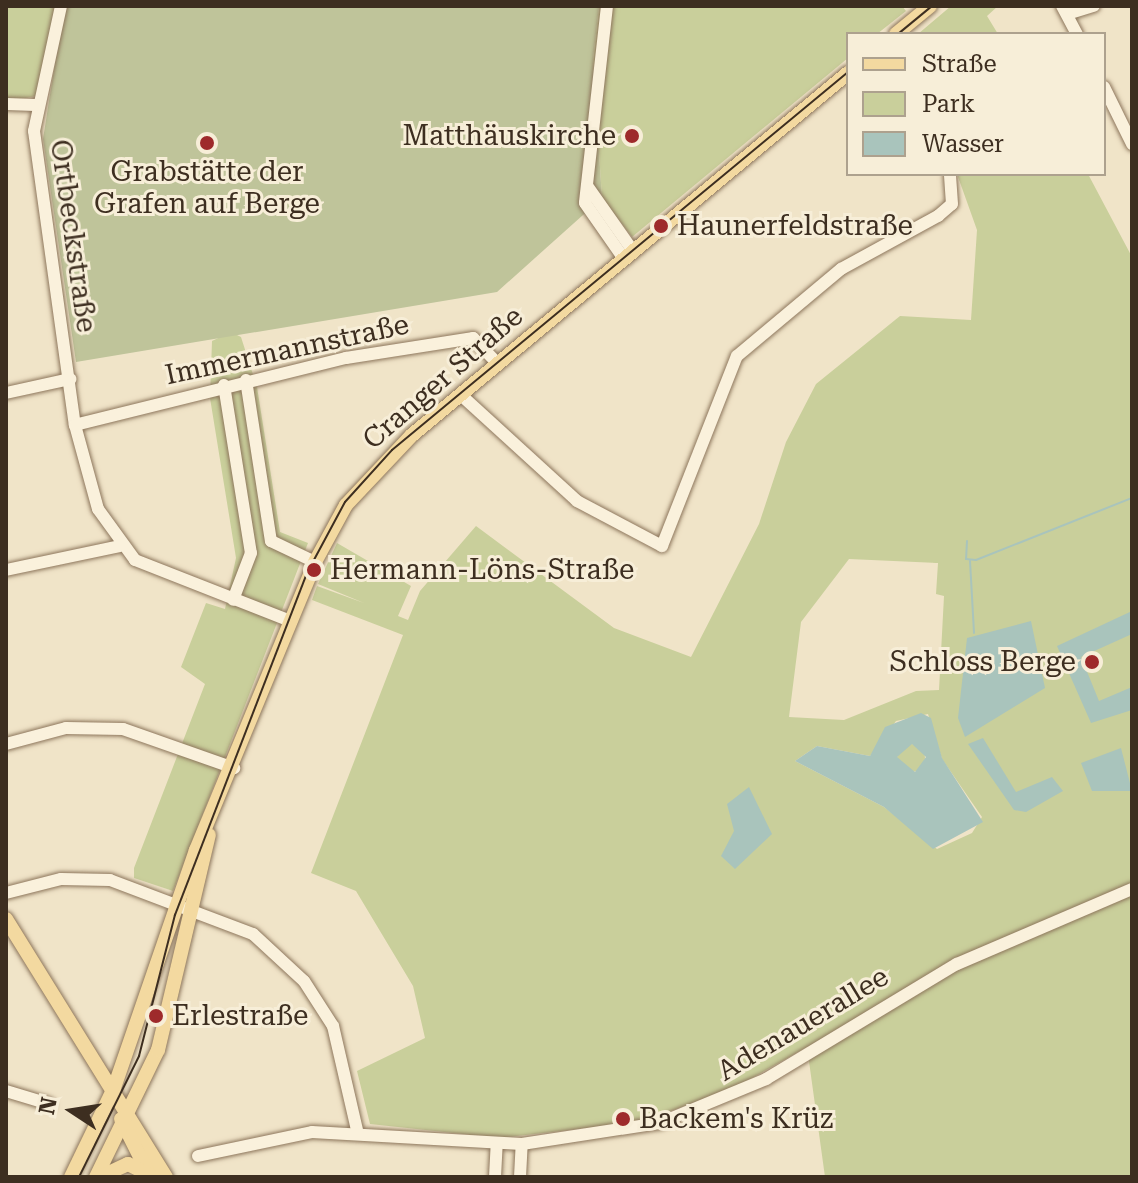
<!DOCTYPE html>
<html>
<head>
<meta charset="utf-8">
<style>
	body { margin:0 }
	#map { position:relative; width:1138px; height:1183px; overflow:hidden; background:#f0e4c8; font-family:"Roboto Serif",serif }
	div>[style] { position:absolute }
	[style*='--x'] { left:calc(var(--x)*1px); top:calc(var(--y)*1px); width:calc(var(--w)*1px); rotate:calc(var(--a)*1deg) }
	.green>* { inset:0; background:#c9cf9b }
	.round { border-radius:50% }
	.cemetery>* { inset:0; background:#bfc49a }
	.water>* { inset:0; background:#a9c4bc }
	.stream>* { height:2px; margin:-1px; padding:0 1px; transform-origin:1px; border-radius:1px; background:#a9c4bc }
	.roads { filter:drop-shadow(0 0 2px #8d765c) drop-shadow(0 0 2px #8d765c) }
	.minor>* { height:12px; margin:-6px; padding:0 6px; transform-origin:6px; border-radius:6px; background:#faf1dc }
	.major>* { height:14px; margin:-7px; padding:0 7px; transform-origin:7px; border-radius:7px; background:#f3d9a0 }
	.tram>* { height:2px; margin:-1px; padding:0 1px; transform-origin:1px; border-radius:1px; background:#3d2e20 }
	.dots>* { width:22px; height:22px; translate:-50% -50%; box-sizing:border-box; border:4px solid #f7eed8; border-radius:50% }
	span { translate:-50% -50%; white-space:nowrap; text-align:center; line-height:1.15; -webkit-text-stroke:6px #f7eed8; paint-order:stroke }
	.poi-label { font-size:28px; color:#3d2e20 }
	.right { translate:-100% -50%; text-align:right }
	.left { translate:0 -50%; text-align:left }
	.street-label { font-size:28px; color:#3d2e20 }
	.frame { position:absolute; inset:0; border:8px solid #3d2e20; pointer-events:none }
	.legend { position:absolute; left:846px; top:32px; width:260px; height:144px; box-sizing:border-box; background:#f7eed8; border:2px solid #ada18e; margin:0; padding:10px 14px; list-style:none; font-size:24px; color:#3d2e20 }
	.legend li { display:flex; align-items:center; gap:16px; height:40px }
	.legend b { width:40px; border:2px solid #ada18e }
	.north { position:absolute; left:32px; top:1071px; width:80px; height:80px; -webkit-text-stroke:6px #f7eed8; paint-order:stroke; rotate:282deg; font-size:22px; font-weight:700; line-height:32px; text-align:center; color:#3d2e20 }
	.north::after { content:''; display:block; margin:auto; width:28px; height:36px; background:#3d2e20; clip-path:polygon(50% 0,100% 100%,50% 72%,0 100%) }
</style>
</head>
<body>
<div id="map">
	<div class="green">
		<div style="clip-path:polygon(6px 6px,58px 6px,36px 96px,6px 102px)"></div>
		<div style="clip-path:polygon(599px 6px,902px 6px,906px 11px,877px 34px,848px 34px,848px 58px,632px 237px,602px 198px,593px 60px)"></div>
		<div style="clip-path:polygon(951px 6px,998px 6px,987px 16px,998px 34px,918px 34px)"></div>
		<div style="clip-path:polygon(evenodd,957px 174px,1088px 174px,1132px 257px,1132px 1177px,825px 1177px,807px 1047px,736px 1087px,641px 1122px,500px 1138px,370px 1124px,357px 1071px,425px 1038px,413px 986px,356px 891px,311px 873px,403px 635px,312px 600px,317px 586px,364px 603px,318px 584px,337px 543px,411px 586px,398px 616px,408px 620px,420px 591px,476px 526px,614px 628px,691px 657px,759px 524px,786px 442px,816px 384px,900px 316px,971px 320px,977px 230px,957px 174px,849px 559px,938px 563px,936px 594px,944px 596px,939px 690px,916px 691px,844px 720px,789px 717px,801px 622px,849px 559px,957px 174px,928px 714px,942px 759px,982px 817px,972px 833px,937px 849px,884px 807px,795px 761px,817px 746px,870px 756px,896px 721px,928px 714px)"></div>
		<div style="clip-path:polygon(231px 332px,241px 337px,257px 387px,280px 532px,308px 543px,173px 891px,134px 878px,134px 868px,205px 684px,181px 667px,206px 603px,225px 609px,236px 558px,210px 398px,212px 341px)"></div>
		<div class="round" style="left:897px;top:744px;width:28px;height:28px"></div>
	</div>
	<div class="cemetery">
		<div style="clip-path:polygon(64px 6px,599px 6px,593px 60px,602px 198px,497px 292px,76px 362px,43px 139px)"></div>
	</div>
	<div class="water">
		<div style="clip-path:polygon(1132px 611px,1132px 634px,1081px 657px,1099px 701px,1132px 687px,1132px 710px,1091px 723px,1057px 646px)"></div>
		<div style="clip-path:polygon(1031px 621px,1045px 688px,965px 737px,958px 718px,967px 638px)"></div>
		<div style="clip-path:polygon(evenodd,921px 713px,931px 718px,942px 758px,983px 822px,933px 849px,884px 807px,795px 761px,817px 746px,870px 756px,885px 727px,921px 713px,912px 744px,926px 757px,915px 772px,897px 757px,912px 744px)"></div>
		<div style="clip-path:polygon(983px 738px,1016px 792px,1052px 777px,1063px 791px,1026px 812px,1014px 810px,968px 744px)"></div>
		<div style="clip-path:polygon(1121px 748px,1132px 791px,1092px 791px,1081px 763px)"></div>
		<div style="clip-path:polygon(749px 787px,772px 834px,735px 869px,721px 856px,734px 831px,727px 804px)"></div>
	</div>
	<div class="stream">
		<div style="--x:967;--y:541;--w:18;--a:93"></div>
		<div style="--x:966;--y:559;--w:10;--a:6"></div>
		<div style="--x:976;--y:560;--w:168;--a:-21.7"></div>
		<div style="--x:970;--y:561;--w:72;--a:86.8"></div>
	</div>
	<div class="roads">
		<div class="minor">
			<div style="--x:61;--y:6;--w:128;--a:102.2"></div>
			<div style="--x:34;--y:131;--w:297;--a:82.1"></div>
			<div style="--x:75;--y:425;--w:87;--a:74.7"></div>
			<div style="--x:98;--y:509;--w:63;--a:54"></div>
			<div style="--x:135;--y:560;--w:168;--a:21.4"></div>
			<div style="--x:607;--y:6;--w:198;--a:96.4"></div>
			<div style="--x:585;--y:203;--w:68;--a:55.1"></div>
			<div style="--x:1062;--y:6;--w:32;--a:62"></div>
			<div style="--x:1067;--y:14;--w:28;--a:-17"></div>
			<div style="--x:1104;--y:87;--w:64;--a:63.8"></div>
			<div style="--x:6;--y:104;--w:30;--a:2"></div>
			<div style="--x:588;--y:187;--w:78;--a:54.9"></div>
			<div style="--x:246;--y:380;--w:163;--a:81.2"></div>
			<div style="--x:271;--y:541;--w:49;--a:25.5"></div>
			<div style="--x:224;--y:385;--w:170;--a:80.9"></div>
			<div style="--x:251;--y:553;--w:50;--a:111"></div>
			<div style="--x:6;--y:393;--w:66;--a:-12.3"></div>
			<div style="--x:461;--y:395;--w:157;--a:42.4"></div>
			<div style="--x:577;--y:501;--w:96;--a:27.9"></div>
			<div style="--x:662;--y:546;--w:204;--a:-68.5"></div>
			<div style="--x:737;--y:356;--w:136;--a:-39.9"></div>
			<div style="--x:841;--y:269;--w:111;--a:-28.7"></div>
			<div style="--x:938;--y:216;--w:18;--a:-41"></div>
			<div style="--x:952;--y:204;--w:30;--a:-94"></div>
			<div style="--x:75;--y:425;--w:279;--a:-13.9"></div>
			<div style="--x:346;--y:358;--w:129;--a:-8.9"></div>
			<div style="--x:473;--y:338;--w:36;--a:46"></div>
			<div style="--x:6;--y:570;--w:116;--a:-11.9"></div>
			<div style="--x:6;--y:744;--w:62;--a:-14.9"></div>
			<div style="--x:66;--y:728;--w:57;--a:1"></div>
			<div style="--x:123;--y:729;--w:118;--a:19.4"></div>
			<div style="--x:6;--y:893;--w:57;--a:-14.3"></div>
			<div style="--x:61;--y:879;--w:49;--a:1.2"></div>
			<div style="--x:110;--y:880;--w:153;--a:20.7"></div>
			<div style="--x:253;--y:934;--w:69;--a:42.7"></div>
			<div style="--x:304;--y:981;--w:54;--a:57.2"></div>
			<div style="--x:333;--y:1026;--w:107;--a:77"></div>
			<div style="--x:6;--y:1091;--w:45;--a:16.8"></div>
			<div style="--x:198;--y:1156;--w:116;--a:-11.9"></div>
			<div style="--x:312;--y:1132;--w:210;--a:3.3"></div>
			<div style="--x:522;--y:1144;--w:140;--a:-8.7"></div>
			<div style="--x:660;--y:1123;--w:115;--a:-22.5"></div>
			<div style="--x:766;--y:1079;--w:223;--a:-31.1"></div>
			<div style="--x:957;--y:964;--w:190;--a:-23.2"></div>
			<div style="--x:495;--y:1177;--w:33;--a:-87"></div>
			<div style="--x:520;--y:1177;--w:33;--a:-87"></div>
		</div>
		<div class="major">
			<div style="--x:896;--y:34;--w:44;--a:-39.5"></div>
			<div style="--x:6;--y:919;--w:304;--a:58.2"></div>
			<div style="--x:121;--y:1119;--w:65;--a:63.4"></div>
			<div style="--x:71;--y:1177;--w:99;--a:-64.2"></div>
			<div style="--x:114;--y:1088;--w:252;--a:-71"></div>
			<div style="--x:196;--y:850;--w:312;--a:-67.5"></div>
			<div style="--x:315;--y:562;--w:65;--a:-61.5"></div>
			<div style="--x:346;--y:505;--w:96;--a:-46.7"></div>
			<div style="--x:412;--y:435;--w:567;--a:-39.7"></div>
			<div style="--x:96;--y:1177;--w:141;--a:-64"></div>
			<div style="--x:158;--y:1050;--w:221;--a:-76.7"></div>
			<div style="--x:100;--y:1177;--w:31;--a:-25"></div>
			<div style="--x:128;--y:1164;--w:25;--a:27"></div>
		</div>
	</div>
	<div class="tram">
		<div style="--x:898;--y:34;--w:44;--a:-39.5"></div>
		<div style="--x:79;--y:1177;--w:135;--a:-63.6"></div>
		<div style="--x:139;--y:1056;--w:146;--a:-75.7"></div>
		<div style="--x:175;--y:915;--w:369;--a:-68.9"></div>
		<div style="--x:308;--y:571;--w:78;--a:-61.8"></div>
		<div style="--x:345;--y:502;--w:70;--a:-47.9"></div>
		<div style="--x:392;--y:450;--w:592;--a:-39.66"></div>
	</div>
	<div class="dots">
		<div style="left:632px;top:136px;background:#9e2a2b"></div>
		<div style="left:207px;top:143px;background:#9e2a2b"></div>
		<div style="left:661px;top:226px;background:#9e2a2b"></div>
		<div style="left:314px;top:570px;background:#9e2a2b"></div>
		<div style="left:1092px;top:662px;background:#9e2a2b"></div>
		<div style="left:156px;top:1016px;background:#9e2a2b"></div>
		<div style="left:623px;top:1119px;background:#9e2a2b"></div>
	</div>
	<div class="poi-label">
		<span class="right" style="left:616px;top:136px">Matthäuskirche</span>
		<span style="left:207px;top:188px">Grabstätte der<br>Grafen auf Berge</span>
		<span class="left" style="left:677px;top:226px">Haunerfeldstraße</span>
		<span class="left" style="left:330px;top:570px">Hermann-Löns-Straße</span>
		<span class="right" style="left:1076px;top:662px">Schloss Berge</span>
		<span class="left" style="left:172px;top:1016px">Erlestraße</span>
		<span class="left" style="left:639px;top:1119px">Backem's Krüz</span>
	</div>
	<div class="street-label">
		<span style="left:73px;top:236px;rotate:82deg">Ortbeckstraße</span>
		<span style="left:287px;top:350px;rotate:-12deg">Immermannstraße</span>
		<span style="left:443px;top:378px;rotate:-41deg">Cranger Straße</span>
		<span style="left:803px;top:1024px;rotate:-31deg">Adenauerallee</span>
	</div>
	<div class="frame"></div>
	<ul class="legend">
	<li><b style="height:10px;background:#f3d9a0"></b>Straße</li>
	<li><b style="height:22px;background:#c9cf9b"></b>Park</li>
	<li><b style="height:22px;background:#a9c4bc"></b>Wasser</li>
	</ul>
	<div class="north">N</div>
</div>
</body>
</html>
